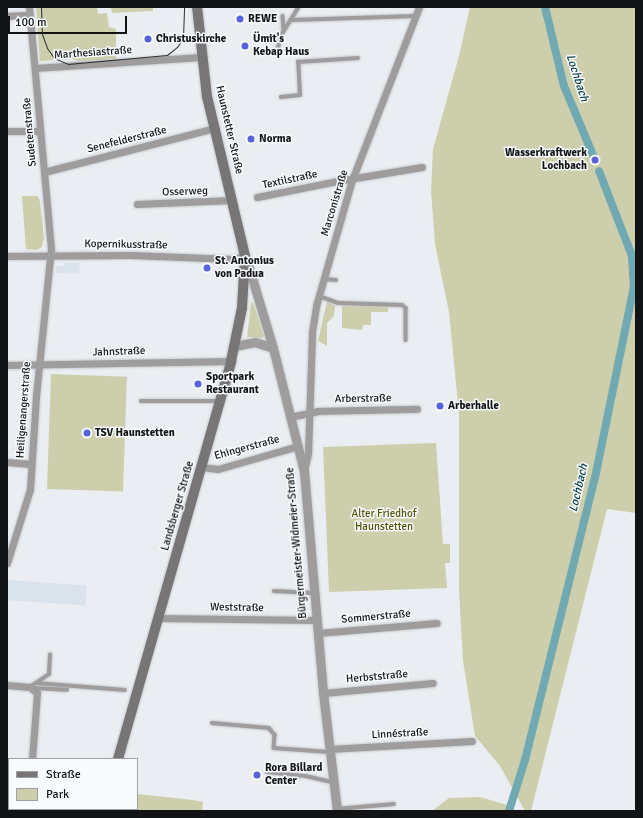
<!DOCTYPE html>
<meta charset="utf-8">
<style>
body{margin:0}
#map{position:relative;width:643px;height:818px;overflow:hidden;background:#eaedf1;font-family:Signika,sans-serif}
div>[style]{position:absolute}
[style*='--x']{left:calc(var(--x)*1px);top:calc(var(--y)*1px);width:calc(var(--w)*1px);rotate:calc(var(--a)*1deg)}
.built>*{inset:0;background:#dae2ec;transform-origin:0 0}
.green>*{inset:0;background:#cdcfac;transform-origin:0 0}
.canal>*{height:8px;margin:-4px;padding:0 4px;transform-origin:4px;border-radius:4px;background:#71a9b3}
.roads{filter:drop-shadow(0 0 1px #c7cace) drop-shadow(0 0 1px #c7cace)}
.service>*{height:3.5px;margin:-1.75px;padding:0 1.75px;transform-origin:1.75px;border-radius:1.75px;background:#9e9c9d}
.minor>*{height:7px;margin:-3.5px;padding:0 3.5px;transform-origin:3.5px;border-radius:3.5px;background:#9e9c9d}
.tertiary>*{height:9px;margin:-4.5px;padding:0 4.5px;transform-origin:4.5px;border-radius:4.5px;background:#9e9c9d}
.secondary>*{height:10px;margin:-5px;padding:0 5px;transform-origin:5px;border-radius:5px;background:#787577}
.tram>*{height:1px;margin:-0.5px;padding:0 0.5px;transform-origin:0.5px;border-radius:0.5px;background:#2d2f30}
.dots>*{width:11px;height:11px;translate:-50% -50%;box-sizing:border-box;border:2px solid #f8fbfe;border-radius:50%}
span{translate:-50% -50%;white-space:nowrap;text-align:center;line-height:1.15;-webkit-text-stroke:3px #f8fbfe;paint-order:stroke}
.poi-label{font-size:11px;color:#121314;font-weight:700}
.left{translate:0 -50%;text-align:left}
.right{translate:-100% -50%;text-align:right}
.street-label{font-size:11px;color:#121314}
.park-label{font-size:11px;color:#545409}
.water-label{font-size:12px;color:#043c43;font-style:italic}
.frame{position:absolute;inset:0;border:8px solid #121314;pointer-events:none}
.legend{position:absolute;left:8px;top:758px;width:130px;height:52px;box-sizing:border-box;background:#f8fbfe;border:1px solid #9c9ea0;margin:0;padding:5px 7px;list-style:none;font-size:12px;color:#121314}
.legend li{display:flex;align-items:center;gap:8px;height:20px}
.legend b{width:20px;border:1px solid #9c9ea0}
.scale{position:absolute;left:8px;top:16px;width:119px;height:18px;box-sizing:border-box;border:2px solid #121314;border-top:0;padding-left:5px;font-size:12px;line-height:14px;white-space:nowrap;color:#121314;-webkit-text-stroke:3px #f8fbfe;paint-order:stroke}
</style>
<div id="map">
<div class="built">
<div style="clip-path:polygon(64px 263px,80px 263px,79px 274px,56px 273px,56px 266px,64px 266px)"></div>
<div style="left:7px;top:580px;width:80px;height:20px;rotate:4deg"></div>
</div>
<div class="green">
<div style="clip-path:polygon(36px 7px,97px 7px,98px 14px,107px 13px,109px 27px,116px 29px,116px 60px,77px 61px,72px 59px,40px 61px)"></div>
<div style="clip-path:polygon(111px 7px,153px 7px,153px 11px,112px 13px)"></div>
<div style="clip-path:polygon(470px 7px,636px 7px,636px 513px,607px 509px,531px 811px,525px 811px,500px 766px,475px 736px,463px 661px,459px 591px,459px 414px,449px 312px,435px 244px,431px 191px,433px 149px,459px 56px)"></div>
<div style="clip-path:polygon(22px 196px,38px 196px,40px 202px,44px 238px,42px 247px,37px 250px,26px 249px)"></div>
<div style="clip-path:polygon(327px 301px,335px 306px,334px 316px,327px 323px,327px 346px,318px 341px)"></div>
<div style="clip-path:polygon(253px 302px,264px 336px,262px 338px,247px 337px,251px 303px)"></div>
<div style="clip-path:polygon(388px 305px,388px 312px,371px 312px,371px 325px,363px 325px,362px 330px,342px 328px,342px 306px)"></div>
<div style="left:51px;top:374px;width:76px;height:115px;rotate:2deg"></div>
<div style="clip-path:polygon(436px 443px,443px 544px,450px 544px,450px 563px,445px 563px,447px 588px,329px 592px,323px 447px)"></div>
<div style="clip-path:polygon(137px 794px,193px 800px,203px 802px,202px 811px,116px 811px,137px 809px)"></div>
<div style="clip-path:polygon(480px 797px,507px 805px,509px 811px,432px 811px,449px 798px)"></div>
</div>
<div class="canal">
<div style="--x:545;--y:7;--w:81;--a:76.5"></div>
<div style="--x:564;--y:86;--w:75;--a:67.2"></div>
<div style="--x:509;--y:811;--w:53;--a:-72.6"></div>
<div style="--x:525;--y:760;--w:296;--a:-76.1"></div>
<div style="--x:596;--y:473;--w:190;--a:-78.5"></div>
<div style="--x:634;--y:287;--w:31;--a:-94"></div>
<div style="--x:632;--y:256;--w:91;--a:-111.2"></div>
</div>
<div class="roads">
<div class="service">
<div style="--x:283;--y:16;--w:14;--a:86"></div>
<div style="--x:293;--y:20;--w:122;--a:-1.9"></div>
<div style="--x:278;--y:49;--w:12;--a:-81"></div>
<div style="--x:280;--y:37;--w:36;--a:-58"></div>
<div style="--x:281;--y:97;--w:19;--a:-6"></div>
<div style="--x:300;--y:95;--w:33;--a:-93"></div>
<div style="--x:298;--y:62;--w:60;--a:-3.8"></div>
<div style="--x:324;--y:279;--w:12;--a:5"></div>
<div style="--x:319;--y:296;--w:20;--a:20"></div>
<div style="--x:338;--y:303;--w:64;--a:1.8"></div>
<div style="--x:402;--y:305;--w:5;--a:37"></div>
<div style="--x:406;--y:308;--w:32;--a:90"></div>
<div style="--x:141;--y:401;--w:78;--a:0"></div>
<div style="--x:274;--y:591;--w:39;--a:3"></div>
<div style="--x:36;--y:683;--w:89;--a:4.5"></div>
<div style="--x:30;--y:687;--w:23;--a:-34"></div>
<div style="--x:49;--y:674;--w:19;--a:-87"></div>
<div style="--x:34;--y:688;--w:33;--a:3"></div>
<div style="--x:212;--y:723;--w:57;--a:5"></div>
<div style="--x:269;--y:728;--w:9;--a:49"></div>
<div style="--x:275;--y:735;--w:13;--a:94"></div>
<div style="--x:274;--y:748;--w:55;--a:4.2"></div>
<div style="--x:267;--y:772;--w:39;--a:6"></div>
<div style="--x:306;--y:776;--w:27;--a:13"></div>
<div style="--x:337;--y:809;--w:57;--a:-5"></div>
</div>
<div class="minor">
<div style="--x:7;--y:16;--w:22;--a:-3"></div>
<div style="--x:35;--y:68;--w:166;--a:-3.8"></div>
<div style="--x:7;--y:131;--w:33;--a:0"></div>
<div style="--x:44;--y:172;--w:177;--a:-14.4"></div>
<div style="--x:257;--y:197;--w:88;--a:-11.2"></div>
<div style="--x:343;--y:180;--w:80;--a:-9.3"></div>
<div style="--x:137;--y:204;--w:96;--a:-2.4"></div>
<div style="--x:7;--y:256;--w:124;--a:-0.5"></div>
<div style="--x:131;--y:255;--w:101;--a:2.3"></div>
<div style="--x:232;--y:259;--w:13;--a:-13"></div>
<div style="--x:7;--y:365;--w:224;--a:-1"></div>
<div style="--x:290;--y:417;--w:29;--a:-12"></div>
<div style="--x:318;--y:411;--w:99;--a:-1.2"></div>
<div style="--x:7;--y:462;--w:24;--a:5"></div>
<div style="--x:201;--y:467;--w:17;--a:7"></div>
<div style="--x:218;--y:469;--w:83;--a:-16"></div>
<div style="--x:304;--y:471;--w:17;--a:-77"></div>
<div style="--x:308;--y:454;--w:122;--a:-88.1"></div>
<div style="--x:312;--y:332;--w:26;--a:-81"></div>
<div style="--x:316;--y:306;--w:131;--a:-74.1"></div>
<div style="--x:352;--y:180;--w:186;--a:-68.8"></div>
<div style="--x:7;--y:563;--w:77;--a:-72.7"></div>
<div style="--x:30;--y:489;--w:93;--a:-86.3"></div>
<div style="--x:36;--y:396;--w:148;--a:-84.2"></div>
<div style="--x:51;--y:249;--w:243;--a:-95.2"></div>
<div style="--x:158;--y:618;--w:159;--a:0.7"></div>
<div style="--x:318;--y:633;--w:119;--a:-4.8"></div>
<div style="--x:7;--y:685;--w:23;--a:5"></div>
<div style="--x:30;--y:687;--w:9;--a:41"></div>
<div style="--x:37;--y:693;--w:66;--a:94.3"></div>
<div style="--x:323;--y:693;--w:110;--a:-5.2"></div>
<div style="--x:329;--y:749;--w:143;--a:-3.2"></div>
<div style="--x:7;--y:768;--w:2;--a:0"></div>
<div style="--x:27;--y:811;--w:2;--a:-90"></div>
</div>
<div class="tertiary">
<div style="--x:246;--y:258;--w:94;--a:73.3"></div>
<div style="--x:273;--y:348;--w:127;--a:75.9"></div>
<div style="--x:304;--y:471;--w:223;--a:85.1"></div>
<div style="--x:323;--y:693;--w:119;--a:83.2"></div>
<div style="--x:235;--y:346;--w:20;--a:-11"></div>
<div style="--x:255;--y:342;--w:19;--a:18"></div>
</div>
<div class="secondary">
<div style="--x:118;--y:759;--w:414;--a:-74.1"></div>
<div style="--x:231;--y:361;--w:54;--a:-78.3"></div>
<div style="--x:242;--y:308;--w:52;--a:-86.7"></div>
<div style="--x:245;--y:256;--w:163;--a:-103.4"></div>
<div style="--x:207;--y:97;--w:91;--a:-96.3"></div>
<div style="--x:103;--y:811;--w:2;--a:-90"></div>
</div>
</div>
<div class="tram">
<div style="--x:41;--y:7;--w:27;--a:88"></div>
<div style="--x:42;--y:34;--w:15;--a:70"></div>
<div style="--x:47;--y:48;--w:12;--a:55"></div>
<div style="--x:54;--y:58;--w:15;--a:23"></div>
<div style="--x:68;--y:64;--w:99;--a:-5.2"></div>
<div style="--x:167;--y:55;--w:13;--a:-39"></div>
<div style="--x:177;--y:47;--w:11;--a:-56"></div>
<div style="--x:183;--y:38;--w:31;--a:-88"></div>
</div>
<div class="dots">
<div style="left:240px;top:19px;background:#5862d9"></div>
<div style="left:148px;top:39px;background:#5862d9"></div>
<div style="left:245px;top:46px;background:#5862d9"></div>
<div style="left:251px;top:139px;background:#5862d9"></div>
<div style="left:595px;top:160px;background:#5862d9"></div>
<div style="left:207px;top:268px;background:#5862d9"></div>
<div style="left:198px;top:384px;background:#5862d9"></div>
<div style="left:440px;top:406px;background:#5862d9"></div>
<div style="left:87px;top:433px;background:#5862d9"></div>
<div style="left:257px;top:775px;background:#5862d9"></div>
</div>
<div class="poi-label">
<span class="left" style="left:248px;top:19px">REWE</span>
<span class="left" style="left:156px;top:39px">Christuskirche</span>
<span class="left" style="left:253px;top:46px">Ümit's<br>Kebap Haus</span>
<span class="left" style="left:259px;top:139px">Norma</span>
<span class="right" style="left:587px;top:160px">Wasserkraftwerk<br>Lochbach</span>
<span class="left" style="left:215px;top:268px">St. Antonius<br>von Padua</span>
<span class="left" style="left:206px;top:384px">Sportpark<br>Restaurant</span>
<span class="left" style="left:448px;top:406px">Arberhalle</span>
<span class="left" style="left:95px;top:433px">TSV Haunstetten</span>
<span class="left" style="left:265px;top:775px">Rora Billard<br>Center</span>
</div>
<div class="street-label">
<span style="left:93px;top:53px;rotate:-4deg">Marthesiastraße</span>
<span style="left:229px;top:130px;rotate:77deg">Haunstetter Straße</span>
<span style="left:30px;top:132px;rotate:-95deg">Sudetenstraße</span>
<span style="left:127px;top:140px;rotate:-14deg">Senefelderstraße</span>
<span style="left:290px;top:180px;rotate:-12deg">Textilstraße</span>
<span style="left:185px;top:192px;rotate:-2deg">Osserweg</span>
<span style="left:335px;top:203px;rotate:-73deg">Marconistraße</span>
<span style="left:126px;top:245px;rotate:1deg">Kopernikusstraße</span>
<span style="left:119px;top:352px;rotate:-2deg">Jahnstraße</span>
<span style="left:363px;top:399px;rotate:-1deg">Arberstraße</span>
<span style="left:24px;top:410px;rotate:-86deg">Heiligenangerstraße</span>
<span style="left:247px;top:448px;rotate:-15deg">Ehingerstraße</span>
<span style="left:178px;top:506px;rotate:-74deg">Landsberger Straße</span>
<span style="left:297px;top:543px;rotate:-95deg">Bürgermeister-Widmeier-Straße</span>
<span style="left:237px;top:608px;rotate:1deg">Weststraße</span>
<span style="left:376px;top:617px;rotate:-5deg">Sommerstraße</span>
<span style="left:377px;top:677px;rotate:-5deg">Herbststraße</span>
<span style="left:400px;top:734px;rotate:-3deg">Linnéstraße</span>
</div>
<div class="park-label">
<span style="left:384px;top:521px">Alter Friedhof<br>Haunstetten</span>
</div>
<div class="water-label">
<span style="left:577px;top:78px;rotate:72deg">Lochbach</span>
<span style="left:579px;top:488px;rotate:-77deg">Lochbach</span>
</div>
<div class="frame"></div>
<ul class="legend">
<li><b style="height:5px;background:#787577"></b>Straße</li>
<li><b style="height:11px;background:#cdcfac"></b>Park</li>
</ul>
<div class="scale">100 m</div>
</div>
